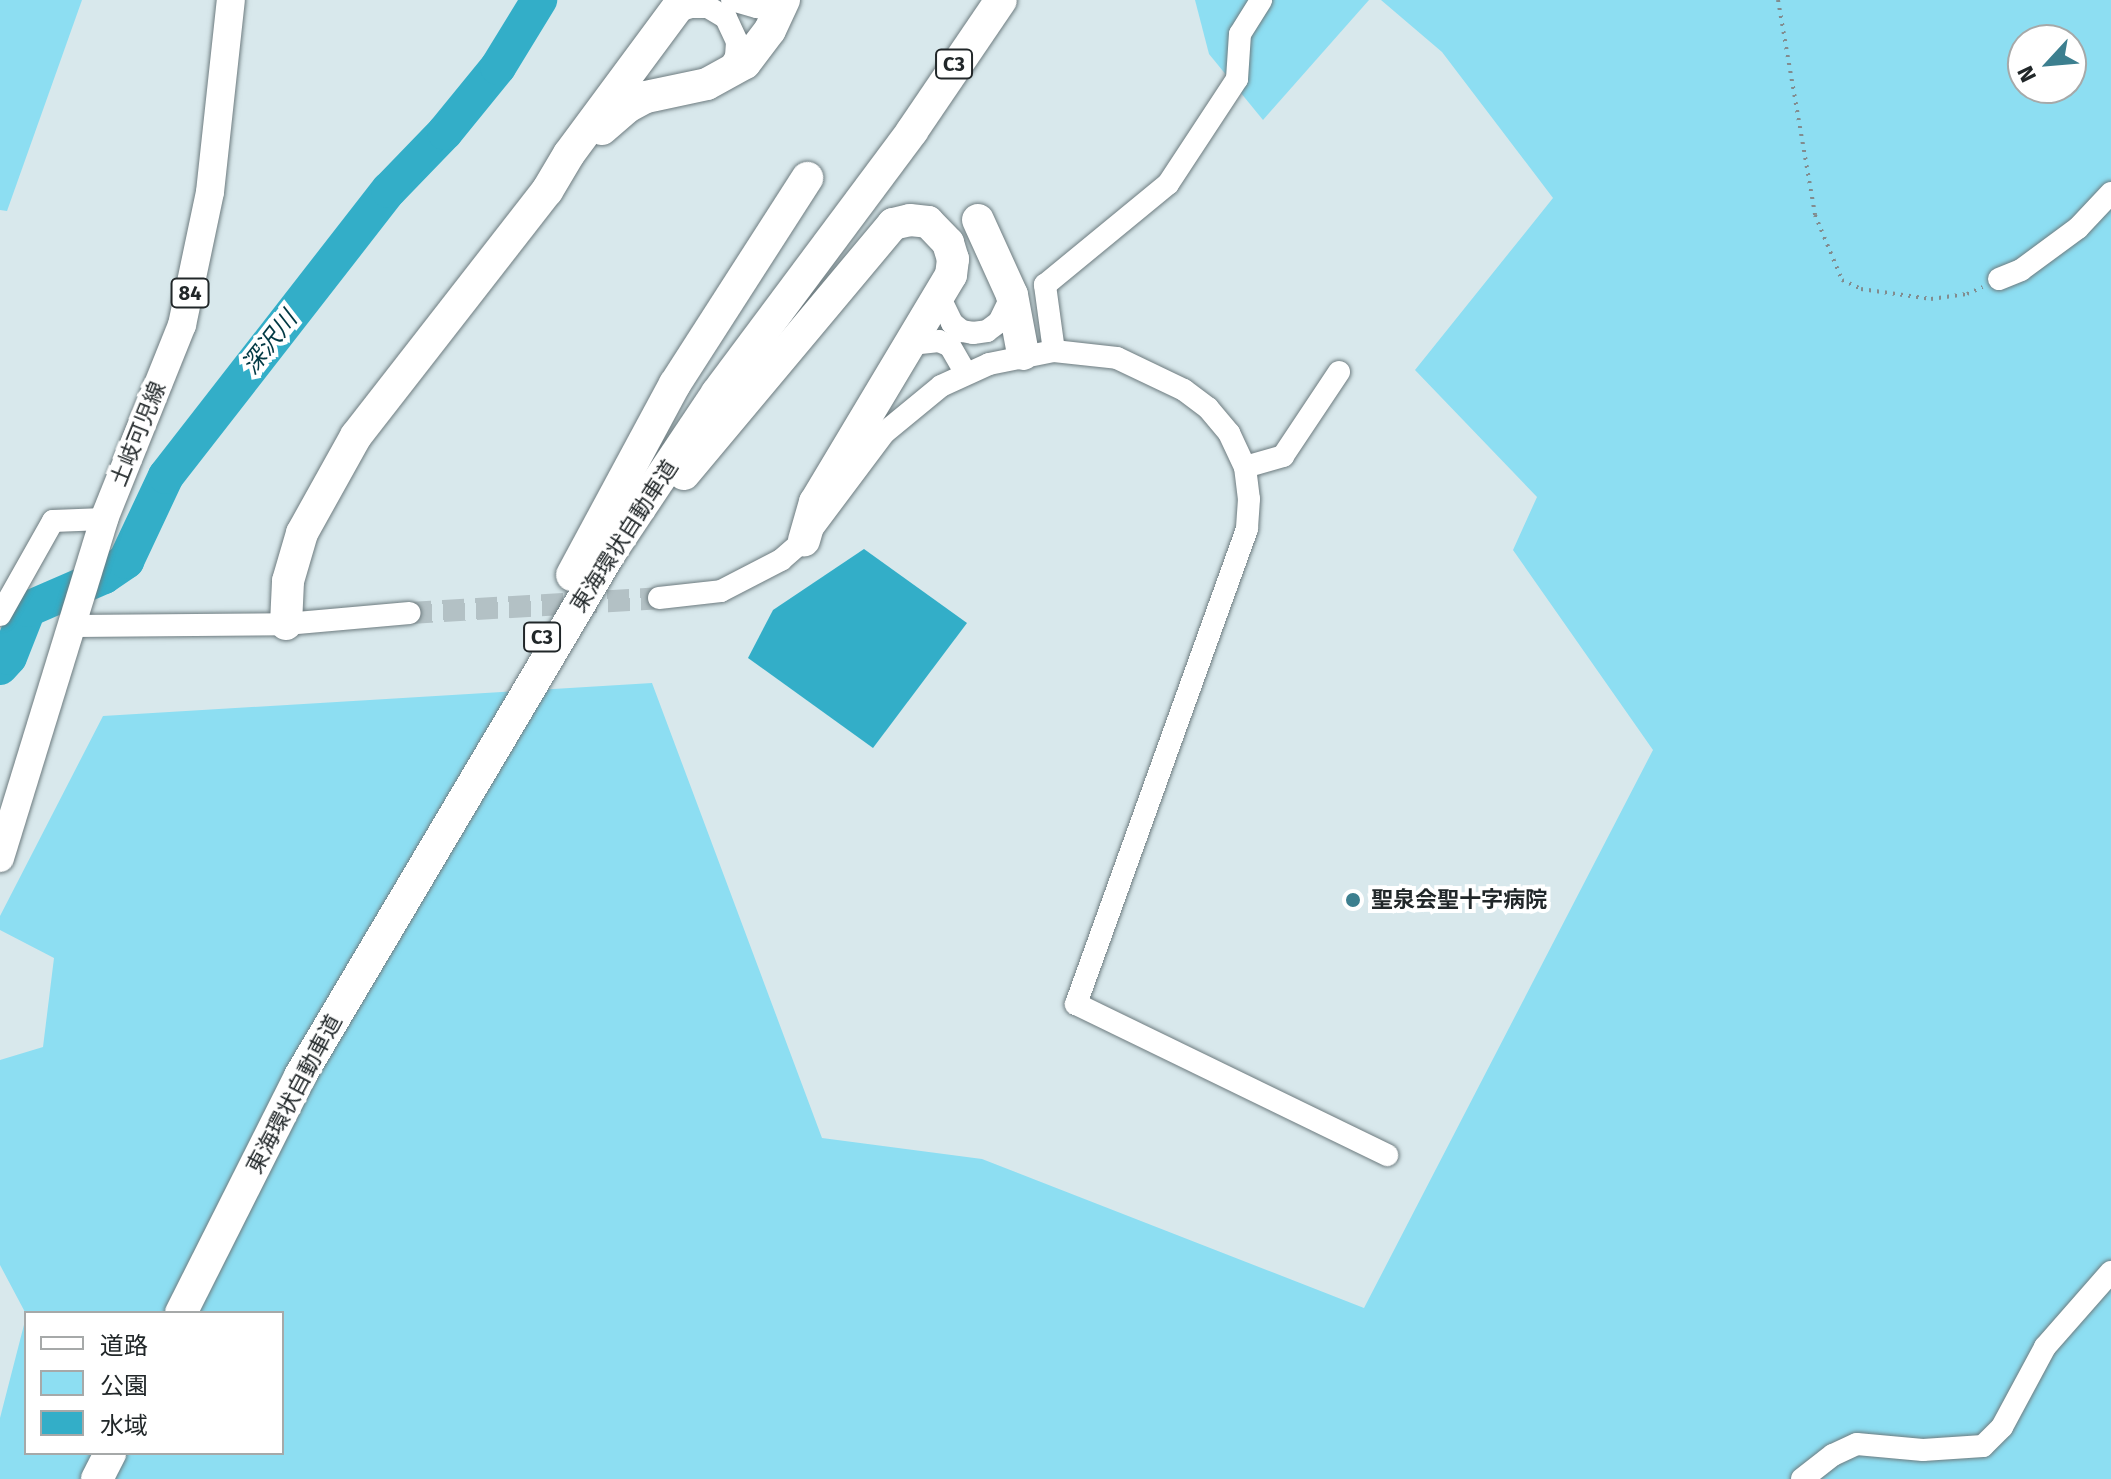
<!DOCTYPE html>
<meta charset="utf-8">
<style>
body{margin:0}
#map{position:relative;width:2111px;height:1479px;overflow:hidden;background:#d8e8ec;font-family:"Fira Sans","Noto Sans JP",sans-serif}
div>[style]{position:absolute}
[style*='--x']{left:calc(var(--x)*1px);top:calc(var(--y)*1px);width:calc(var(--w)*1px);rotate:calc(var(--a)*1deg)}
.green>*{inset:0;background:#8ddef2}
.water>*{inset:0;background:#33aec8}
.river>*{height:36px;margin:-18px;padding:0 18px;transform-origin:18px;border-radius:18px;background:#33aec8}
.minor-tunnel>*{height:22px;margin-top:-11px;transform-origin:0;background:repeating-linear-gradient(90deg,#b3c1c5 0 22px,transparent 0 33px)}
.path>*{height:4px;margin-top:-2px;transform-origin:0;background:repeating-linear-gradient(90deg,#818c8f 0 2px,transparent 0 8px)}
.roads{filter:drop-shadow(0 0 2px #6d7b7f) drop-shadow(0 0 2px #6d7b7f)}
.minor>*{height:22px;margin:-11px;padding:0 11px;transform-origin:11px;border-radius:11px;background:#fff}
.major>*{height:28px;margin:-14px;padding:0 14px;transform-origin:14px;border-radius:14px;background:#fff}
.highway>*{height:32px;margin:-16px;padding:0 16px;transform-origin:16px;border-radius:16px;background:#fff}
.dots>*{width:22px;height:22px;translate:-50% -50%;box-sizing:border-box;border:4px solid #fff;border-radius:50%}
span{translate:-50% -50%;white-space:nowrap;text-align:center;line-height:1.15;-webkit-text-stroke:8px #fff;paint-order:stroke}
.shield-label span{padding:2px 6px;background:#fff;border:2px solid;border-radius:6px;-webkit-text-stroke-width:0}
.shield-label{font-size:20px;color:#212729;font-weight:700}
.street-label{font-size:22px;color:#212729}
.poi-label{font-size:22px;color:#212729;font-weight:700}
.left{translate:0 -50%;text-align:left}
.water-label{font-size:24px;color:#013944;font-style:italic}
.legend{position:absolute;left:24px;top:1311px;width:260px;height:144px;box-sizing:border-box;background:#fff;border:2px solid #a6a9a9;margin:0;padding:10px 14px;list-style:none;font-size:24px;color:#212729}
.legend li{display:flex;align-items:center;gap:16px;height:40px}
.legend b{width:40px;border:2px solid #a6a9a9}
.north{position:absolute;left:2007px;top:24px;width:80px;height:80px;box-sizing:border-box;background:#fff;border:2px solid #a6a9a9;border-radius:50%;rotate:244deg;font-size:22px;font-weight:700;line-height:32px;text-align:center;color:#212729}
.north::after{content:'';display:block;margin:auto;width:28px;height:36px;background:#3c7f8f;clip-path:polygon(50% 0,100% 100%,50% 72%,0 100%)}
</style>
<div id="map">
<div class="green">
<div style="clip-path:polygon(0 0,82px 0,7px 211px,0 210px)"></div>
<div style="clip-path:polygon(1195px 0,1369px 0,1263px 120px,1209px 54px)"></div>
<div style="clip-path:polygon(evenodd,1381px 0,2111px 0,2111px 1479px,0 1479px,0 1418px,26px 1317px,26px 1453px,282px 1453px,282px 1313px,26px 1314px,0 1265px,0 1060px,43px 1047px,54px 958px,0 930px,0 916px,103px 716px,652px 683px,822px 1138px,982px 1159px,1364px 1308px,1653px 750px,1513px 550px,1537px 497px,1415px 370px,1553px 198px,1442px 52px,1381px 0,2023px 40px,2071px 40px,2071px 88px,2023px 88px,2023px 40px)"></div>
</div>
<div class="water">
<div style="clip-path:polygon(864px 549px,967px 623px,873px 748px,748px 658px,773px 610px)"></div>
</div>
<div class="river">
<div style="--x:0;--y:667;--w:13;--a:-48"></div>
<div style="--x:9;--y:657;--w:52;--a:-68.4"></div>
<div style="--x:28;--y:609;--w:83;--a:-23.5"></div>
<div style="--x:104;--y:576;--w:27;--a:-34"></div>
<div style="--x:126;--y:561;--w:94;--a:-64.8"></div>
<div style="--x:166;--y:476;--w:363;--a:-52.1"></div>
<div style="--x:389;--y:190;--w:81;--a:-46"></div>
<div style="--x:445;--y:132;--w:84;--a:-50.8"></div>
<div style="--x:498;--y:67;--w:79;--a:-58.5"></div>
</div>
<div class="minor-tunnel">
<div style="--x:410;--y:613;--w:249;--a:-3.4"></div>
</div>
<div class="path">
<div style="--x:1778;--y:0;--w:218;--a:80.2"></div>
<div style="--x:1815;--y:215;--w:70;--a:67.4"></div>
<div style="--x:1842;--y:280;--w:21;--a:25"></div>
<div style="--x:1861;--y:289;--w:71;--a:8.1"></div>
<div style="--x:1931;--y:299;--w:36;--a:-8"></div>
<div style="--x:1967;--y:294;--w:17;--a:-24"></div>
</div>
<div class="roads">
<div class="minor">
<div style="--x:732;--y:0;--w:26;--a:16"></div>
<div style="--x:757;--y:7;--w:20;--a:-20"></div>
<div style="--x:675;--y:12;--w:17;--a:-17"></div>
<div style="--x:691;--y:7;--w:17;--a:0"></div>
<div style="--x:708;--y:7;--w:21;--a:31"></div>
<div style="--x:726;--y:18;--w:26;--a:65"></div>
<div style="--x:737;--y:42;--w:15;--a:94"></div>
<div style="--x:736;--y:57;--w:17;--a:121"></div>
<div style="--x:1999;--y:279;--w:24;--a:-22"></div>
<div style="--x:2021;--y:270;--w:71;--a:-36.4"></div>
<div style="--x:2078;--y:228;--w:48;--a:-46.7"></div>
<div style="--x:939;--y:296;--w:30;--a:64"></div>
<div style="--x:952;--y:323;--w:13;--a:39"></div>
<div style="--x:962;--y:331;--w:11;--a:10"></div>
<div style="--x:973;--y:333;--w:14;--a:-8"></div>
<div style="--x:987;--y:331;--w:15;--a:-37"></div>
<div style="--x:999;--y:322;--w:30;--a:-64"></div>
<div style="--x:911;--y:344;--w:28;--a:-6"></div>
<div style="--x:939;--y:341;--w:12;--a:24"></div>
<div style="--x:950;--y:346;--w:30;--a:60"></div>
<div style="--x:1054;--y:351;--w:67;--a:-97.8"></div>
<div style="--x:1045;--y:285;--w:159;--a:-39.4"></div>
<div style="--x:1168;--y:184;--w:126;--a:-56.7"></div>
<div style="--x:1237;--y:79;--w:45;--a:-86.2"></div>
<div style="--x:1240;--y:34;--w:40;--a:-58"></div>
<div style="--x:1245;--y:467;--w:40;--a:-16"></div>
<div style="--x:1283;--y:456;--w:101;--a:-56.3"></div>
<div style="--x:659;--y:598;--w:62;--a:-6.4"></div>
<div style="--x:721;--y:591;--w:68;--a:-27.3"></div>
<div style="--x:781;--y:560;--w:30;--a:-41"></div>
<div style="--x:804;--y:540;--w:134;--a:-53.2"></div>
<div style="--x:884;--y:433;--w:74;--a:-39.5"></div>
<div style="--x:941;--y:386;--w:53;--a:-24.6"></div>
<div style="--x:989;--y:364;--w:66;--a:-11.3"></div>
<div style="--x:1054;--y:351;--w:63;--a:6.3"></div>
<div style="--x:1117;--y:358;--w:74;--a:25.5"></div>
<div style="--x:1184;--y:390;--w:30;--a:37"></div>
<div style="--x:1208;--y:408;--w:33;--a:50"></div>
<div style="--x:1229;--y:433;--w:38;--a:65"></div>
<div style="--x:1245;--y:467;--w:32;--a:83"></div>
<div style="--x:1249;--y:499;--w:30;--a:94"></div>
<div style="--x:1247;--y:529;--w:505;--a:109.8"></div>
<div style="--x:1076;--y:1004;--w:346;--a:25.9"></div>
<div style="--x:0;--y:615;--w:108;--a:-60.6"></div>
<div style="--x:53;--y:521;--w:51;--a:-2.2"></div>
<div style="--x:74;--y:626;--w:212;--a:-0.5"></div>
<div style="--x:286;--y:624;--w:124;--a:-5.1"></div>
<div style="--x:1802;--y:1479;--w:39;--a:-38"></div>
<div style="--x:1833;--y:1455;--w:26;--a:-25"></div>
<div style="--x:1857;--y:1444;--w:66;--a:5.2"></div>
<div style="--x:1923;--y:1450;--w:60;--a:-3.8"></div>
<div style="--x:1983;--y:1446;--w:27;--a:-45"></div>
<div style="--x:2002;--y:1427;--w:91;--a:-61.7"></div>
<div style="--x:2045;--y:1347;--w:100;--a:-48.7"></div>
</div>
<div class="major">
<div style="--x:0;--y:858;--w:355;--a:-72.9"></div>
<div style="--x:104;--y:519;--w:209;--a:-68.1"></div>
<div style="--x:182;--y:325;--w:136;--a:-78.1"></div>
<div style="--x:210;--y:192;--w:193;--a:-83.8"></div>
</div>
<div class="highway">
<div style="--x:602;--y:129;--w:33;--a:-41"></div>
<div style="--x:627;--y:107;--w:21;--a:-28"></div>
<div style="--x:646;--y:97;--w:62;--a:-12"></div>
<div style="--x:707;--y:84;--w:43;--a:-28.9"></div>
<div style="--x:745;--y:63;--w:41;--a:-52.9"></div>
<div style="--x:770;--y:30;--w:33;--a:-65"></div>
<div style="--x:978;--y:220;--w:82;--a:65.6"></div>
<div style="--x:1012;--y:295;--w:60;--a:79.4"></div>
<div style="--x:684;--y:474;--w:326;--a:-50.1"></div>
<div style="--x:893;--y:224;--w:17;--a:-13"></div>
<div style="--x:910;--y:220;--w:18;--a:6"></div>
<div style="--x:928;--y:222;--w:29;--a:46"></div>
<div style="--x:948;--y:243;--w:17;--a:73"></div>
<div style="--x:953;--y:259;--w:16;--a:97"></div>
<div style="--x:951;--y:275;--w:265;--a:120.9"></div>
<div style="--x:815;--y:502;--w:40;--a:106"></div>
<div style="--x:572;--y:575;--w:217;--a:-61.7"></div>
<div style="--x:675;--y:384;--w:245;--a:-57.3"></div>
<div style="--x:286;--y:624;--w:43;--a:-87.3"></div>
<div style="--x:288;--y:581;--w:50;--a:-73.7"></div>
<div style="--x:302;--y:533;--w:111;--a:-60.9"></div>
<div style="--x:356;--y:436;--w:311;--a:-52.1"></div>
<div style="--x:547;--y:191;--w:43;--a:-59.3"></div>
<div style="--x:569;--y:154;--w:192;--a:-53.5"></div>
<div style="--x:181;--y:1313;--w:265;--a:-63.3"></div>
<div style="--x:300;--y:1076;--w:608;--a:-59.34"></div>
<div style="--x:610;--y:553;--w:192;--a:-56.2"></div>
<div style="--x:717;--y:393;--w:327;--a:-53.3"></div>
<div style="--x:912;--y:131;--w:158;--a:-55.8"></div>
<div style="--x:97;--y:1479;--w:29;--a:-63"></div>
</div>
</div>
<div class="dots">
<div style="left:1353px;top:900px;background:#3c7f8f"></div>
</div>
<div class="shield-label">
<span style="left:954px;top:64px">C3</span>
<span style="left:190px;top:293px">84</span>
<span style="left:542px;top:637px">C3</span>
</div>
<div class="street-label">
<span style="left:138px;top:434px;rotate:-68deg">土岐可児線</span>
<span style="left:624px;top:536px;rotate:-57deg">東海環状自動車道</span>
<span style="left:294px;top:1094px;rotate:-62deg">東海環状自動車道</span>
</div>
<div class="poi-label">
<span class="left" style="left:1371px;top:900px">聖泉会聖十字病院</span>
</div>
<div class="water-label">
<span style="left:270px;top:343px;rotate:-52deg">深沢川</span>
</div>
<ul class="legend">
<li><b style="height:10px;background:#fff"></b>道路</li>
<li><b style="height:22px;background:#8ddef2"></b>公園</li>
<li><b style="height:22px;background:#33aec8"></b>水域</li>
</ul>
<div class="north">N</div>
</div>
